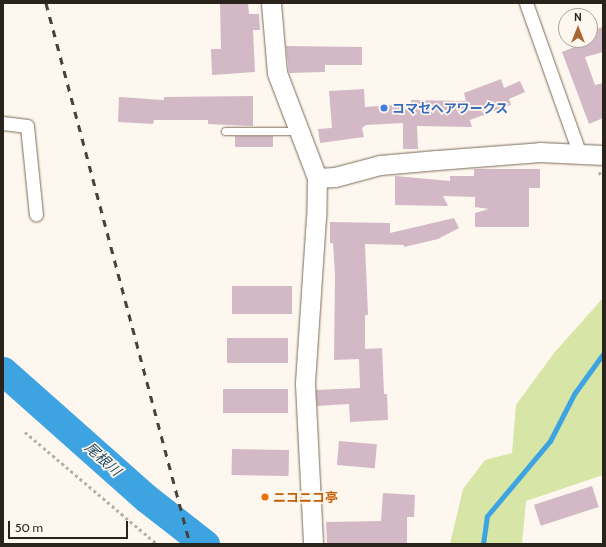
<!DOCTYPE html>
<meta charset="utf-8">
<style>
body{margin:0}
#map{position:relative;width:606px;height:547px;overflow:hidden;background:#fef7ef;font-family:Cabin,"Noto Sans JP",sans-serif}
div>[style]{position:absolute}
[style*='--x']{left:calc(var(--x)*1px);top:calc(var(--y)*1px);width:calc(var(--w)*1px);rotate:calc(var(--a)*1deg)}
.green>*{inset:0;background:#d7e5a6}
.stream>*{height:5px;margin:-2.5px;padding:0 2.5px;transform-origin:2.5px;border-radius:2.5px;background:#3da4e1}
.river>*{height:29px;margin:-14.5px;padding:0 14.5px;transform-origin:14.5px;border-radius:14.5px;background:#3da4e1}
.building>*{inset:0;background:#d3b9c5;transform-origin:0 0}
.path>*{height:2.5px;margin-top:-1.25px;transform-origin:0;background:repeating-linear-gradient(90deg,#b6afa8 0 3px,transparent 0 6px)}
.roads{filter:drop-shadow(0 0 1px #7b6b59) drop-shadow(0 0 1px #7b6b59)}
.lane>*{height:7px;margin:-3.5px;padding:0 3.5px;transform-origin:3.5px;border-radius:3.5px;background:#fff}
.street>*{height:13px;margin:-6.5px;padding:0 6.5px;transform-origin:6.5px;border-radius:6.5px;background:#fff}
.secondary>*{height:19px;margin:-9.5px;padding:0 9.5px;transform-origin:9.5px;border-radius:9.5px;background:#fff}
.rail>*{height:3px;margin-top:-1.5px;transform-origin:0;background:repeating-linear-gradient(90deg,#48413a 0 7px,transparent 0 14px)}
.dots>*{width:11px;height:11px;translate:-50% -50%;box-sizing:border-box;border:2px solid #fef7ef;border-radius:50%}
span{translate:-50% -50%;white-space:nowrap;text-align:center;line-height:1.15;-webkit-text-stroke:3.5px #fef7ef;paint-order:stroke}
.shop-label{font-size:13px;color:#366cbe;font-weight:700}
.left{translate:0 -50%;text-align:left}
.food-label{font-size:13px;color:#c56008;font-weight:700}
.water-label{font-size:14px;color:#204a63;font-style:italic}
.frame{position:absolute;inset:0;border:4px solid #2a231c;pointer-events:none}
.north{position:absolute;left:558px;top:8px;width:40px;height:40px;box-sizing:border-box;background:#fef7ef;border:1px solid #a9a29b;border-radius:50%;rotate:0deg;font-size:11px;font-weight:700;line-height:16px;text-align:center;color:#2a231c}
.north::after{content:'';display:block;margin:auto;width:14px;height:18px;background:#a96633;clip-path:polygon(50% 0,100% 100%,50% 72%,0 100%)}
.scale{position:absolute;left:8px;top:521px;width:120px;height:18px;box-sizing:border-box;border:2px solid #2a231c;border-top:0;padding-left:5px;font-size:12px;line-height:14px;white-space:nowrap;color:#2a231c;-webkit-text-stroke:3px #fef7ef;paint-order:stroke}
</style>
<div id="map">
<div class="green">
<div style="clip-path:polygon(603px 298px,603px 475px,526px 501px,522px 544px,450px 544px,463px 489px,485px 460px,512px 453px,516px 405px,554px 353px)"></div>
</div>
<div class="stream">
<div style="--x:483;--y:544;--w:28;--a:-82"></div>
<div style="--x:487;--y:516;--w:98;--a:-50"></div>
<div style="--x:550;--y:441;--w:53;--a:-62.9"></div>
<div style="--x:574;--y:394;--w:49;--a:-54.1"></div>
</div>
<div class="river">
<div style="--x:3;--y:371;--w:191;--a:41.6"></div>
<div style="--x:146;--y:498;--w:75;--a:37.9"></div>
</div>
<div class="building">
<div style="clip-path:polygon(220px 3px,248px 3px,249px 14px,259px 14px,260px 30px,253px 30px,255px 72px,212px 75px,211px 49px,221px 49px)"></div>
<div style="clip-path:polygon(603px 27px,603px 52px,585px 57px,595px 85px,603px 83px,603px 118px,589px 124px,562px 52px,582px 44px,581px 40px,590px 40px,590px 31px)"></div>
<div style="clip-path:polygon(286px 46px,362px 47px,362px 65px,325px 65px,325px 72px,289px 73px)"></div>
<div style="clip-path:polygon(501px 79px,504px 88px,520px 81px,525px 92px,509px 99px,511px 105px,470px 120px,472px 127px,417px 126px,418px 149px,403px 149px,403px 123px,366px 125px,362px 128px,364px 137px,320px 143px,318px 129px,332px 128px,329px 91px,364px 89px,365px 107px,411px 104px,411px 100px,466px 101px,464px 93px)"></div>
<div style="clip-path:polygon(253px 96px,253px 126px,208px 124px,208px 120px,154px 120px,153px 124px,118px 122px,119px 97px,164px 100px,164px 97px)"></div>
<div style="left:235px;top:136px;width:38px;height:11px"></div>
<div style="clip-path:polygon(474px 169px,540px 169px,540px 188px,529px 188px,529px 227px,475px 227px,475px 213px,489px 209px,475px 207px,475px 197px,443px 196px,448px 206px,395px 205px,395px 176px,450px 181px,450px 176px,474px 176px)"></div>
<div style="clip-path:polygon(454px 218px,459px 228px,438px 239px,404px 247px,404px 245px,365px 244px,368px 315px,365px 315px,365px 349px,382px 348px,384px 394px,387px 394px,388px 420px,350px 422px,349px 404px,317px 406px,316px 390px,360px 388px,359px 359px,334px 360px,335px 275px,333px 243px,330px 243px,330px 222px,390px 223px,390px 233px)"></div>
<div style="left:232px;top:286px;width:60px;height:28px"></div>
<div style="left:227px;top:338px;width:61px;height:25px"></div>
<div style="left:223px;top:389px;width:65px;height:24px"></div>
<div style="left:339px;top:441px;width:38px;height:24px;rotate:5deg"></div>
<div style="left:232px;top:449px;width:57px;height:26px;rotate:1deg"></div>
<div style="left:592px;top:486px;width:22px;height:61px;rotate:72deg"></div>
<div style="clip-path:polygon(383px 493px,415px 495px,414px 517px,407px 517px,407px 544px,327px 544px,326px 522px,381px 521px)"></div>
</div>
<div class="path">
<div style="--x:599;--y:172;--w:6;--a:51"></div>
<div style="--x:25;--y:432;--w:173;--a:40.3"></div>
</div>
<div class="roads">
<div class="lane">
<div style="--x:225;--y:131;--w:73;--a:0"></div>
</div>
<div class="street">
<div style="--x:526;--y:3;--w:158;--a:70.4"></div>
<div style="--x:3;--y:123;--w:24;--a:7"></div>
<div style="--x:27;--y:126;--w:89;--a:84.2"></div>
</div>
<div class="secondary">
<div style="--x:271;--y:3;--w:70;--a:85.1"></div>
<div style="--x:277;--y:73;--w:112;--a:69.1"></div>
<div style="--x:317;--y:178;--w:39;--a:91"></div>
<div style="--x:316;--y:217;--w:167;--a:93.8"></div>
<div style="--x:305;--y:384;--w:160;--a:87.1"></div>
<div style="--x:317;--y:178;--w:18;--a:-3"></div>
<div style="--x:335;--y:177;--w:47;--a:-14.9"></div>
<div style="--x:380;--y:165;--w:57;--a:-5"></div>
<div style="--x:437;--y:160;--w:103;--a:-4.4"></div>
<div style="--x:540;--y:152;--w:63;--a:2.7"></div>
</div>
</div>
<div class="rail">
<div style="--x:46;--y:3;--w:560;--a:75.09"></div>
</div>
<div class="dots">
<div style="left:384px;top:108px;background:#3f7fe0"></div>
<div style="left:265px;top:497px;background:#e8710a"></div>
</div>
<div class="shop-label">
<span class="left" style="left:392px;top:108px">コマセヘアワークス</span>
</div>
<div class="food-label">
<span class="left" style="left:273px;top:497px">ニコニコ亭</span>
</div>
<div class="water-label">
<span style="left:103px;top:459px;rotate:42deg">尾根川</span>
</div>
<div class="frame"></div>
<div class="north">N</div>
<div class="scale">50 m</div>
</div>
